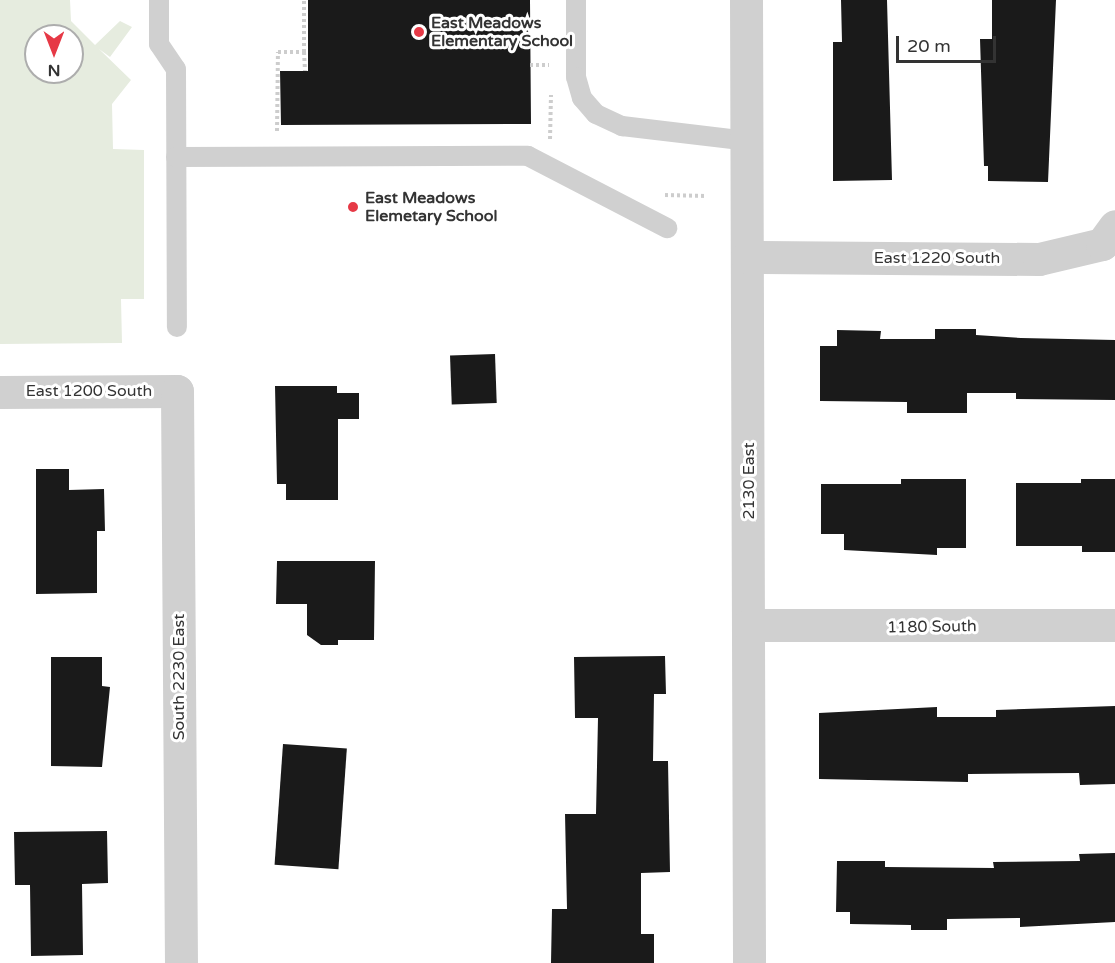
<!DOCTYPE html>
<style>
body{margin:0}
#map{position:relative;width:1115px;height:963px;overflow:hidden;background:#fff;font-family:"Varela Round",sans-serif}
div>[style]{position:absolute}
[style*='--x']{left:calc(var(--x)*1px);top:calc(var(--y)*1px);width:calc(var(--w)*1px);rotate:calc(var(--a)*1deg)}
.green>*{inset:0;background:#e6ecdf}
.building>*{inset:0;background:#1a1a1a;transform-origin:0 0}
.path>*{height:4px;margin-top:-2px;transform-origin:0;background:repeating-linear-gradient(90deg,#cdcdcd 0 3px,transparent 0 6px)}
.lane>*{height:20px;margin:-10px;padding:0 10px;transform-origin:10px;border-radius:10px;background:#d0d0d0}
.street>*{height:33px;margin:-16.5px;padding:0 16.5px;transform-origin:16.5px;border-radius:16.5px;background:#d0d0d0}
.dots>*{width:16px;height:16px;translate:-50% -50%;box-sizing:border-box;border:3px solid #fff;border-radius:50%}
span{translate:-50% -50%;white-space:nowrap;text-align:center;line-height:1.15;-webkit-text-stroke:6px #fff;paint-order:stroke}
.poi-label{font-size:16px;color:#333;font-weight:700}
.left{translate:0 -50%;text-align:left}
.street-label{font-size:16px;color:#333}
.north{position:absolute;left:24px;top:24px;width:60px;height:60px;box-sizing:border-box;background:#fff;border:2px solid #adadad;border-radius:50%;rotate:180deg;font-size:16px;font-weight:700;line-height:24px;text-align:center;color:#333}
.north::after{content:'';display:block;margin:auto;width:21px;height:27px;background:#e63946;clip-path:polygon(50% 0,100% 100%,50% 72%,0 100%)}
.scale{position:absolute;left:896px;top:36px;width:100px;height:27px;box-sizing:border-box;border:3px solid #333;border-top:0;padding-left:8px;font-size:18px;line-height:21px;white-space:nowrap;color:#333;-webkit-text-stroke:4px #fff;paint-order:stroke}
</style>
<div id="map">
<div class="green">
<div style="clip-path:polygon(evenodd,0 0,70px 0,71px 21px,95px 45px,120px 21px,132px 27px,110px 57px,99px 49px,131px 80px,112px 104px,113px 149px,144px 150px,144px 299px,121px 299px,122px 343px,0 344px,0 0,36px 36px,72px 36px,72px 72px,36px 72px,36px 36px)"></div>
</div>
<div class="building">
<div style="clip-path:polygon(308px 0,530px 0,531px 124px,281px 125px,280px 71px,308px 71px)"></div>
<div style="clip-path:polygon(841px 0,887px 0,892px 180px,833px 181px,833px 42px,842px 42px)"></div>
<div style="clip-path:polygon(992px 0,1056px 0,1048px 182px,988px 181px,988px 166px,984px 166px,980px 39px,992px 39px)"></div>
<div style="clip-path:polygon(935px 329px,976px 329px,976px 335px,1021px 338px,1115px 340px,1115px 400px,1016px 399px,1016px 393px,967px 393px,967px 413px,907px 413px,907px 402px,820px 401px,820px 346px,837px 346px,837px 330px,881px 331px,880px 339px,935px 339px)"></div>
<div style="left:495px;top:354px;width:49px;height:45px;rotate:88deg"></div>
<div style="clip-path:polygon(275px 386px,337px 386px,337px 393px,359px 393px,359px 419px,338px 419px,338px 500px,286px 500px,286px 484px,277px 484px)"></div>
<div style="clip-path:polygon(36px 469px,69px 469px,69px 490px,104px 489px,105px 531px,97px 531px,97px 593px,36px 594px)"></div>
<div style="clip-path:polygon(901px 479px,966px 479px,966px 548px,937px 548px,937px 555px,844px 550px,844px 534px,821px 534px,821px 484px,901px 484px)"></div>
<div style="clip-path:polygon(1081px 479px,1115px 479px,1115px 552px,1082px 552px,1082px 546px,1016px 546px,1016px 483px,1081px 483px)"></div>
<div style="clip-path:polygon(277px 561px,375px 561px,374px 640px,338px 640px,338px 645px,321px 645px,307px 635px,307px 604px,276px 604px)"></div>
<div style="clip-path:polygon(665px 656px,666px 694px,654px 694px,653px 761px,668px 761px,670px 872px,641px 873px,641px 934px,654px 934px,654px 963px,551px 963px,552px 909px,567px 909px,565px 814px,596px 814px,598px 718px,575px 718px,574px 657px)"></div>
<div style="clip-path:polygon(51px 657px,102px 657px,102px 686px,110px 687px,102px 767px,51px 766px)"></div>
<div style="clip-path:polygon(1115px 706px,1115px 784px,1080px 785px,1079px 773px,968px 774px,968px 782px,819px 779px,819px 713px,937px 707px,937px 717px,996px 717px,996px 710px)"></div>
<div style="left:283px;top:744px;width:64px;height:121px;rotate:4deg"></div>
<div style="clip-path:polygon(107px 831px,108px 883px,82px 884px,83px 955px,31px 956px,30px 885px,15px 885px,14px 832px)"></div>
<div style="clip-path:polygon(1115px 853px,1115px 922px,1020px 927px,1020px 918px,947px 919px,947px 930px,911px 930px,911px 925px,850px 924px,850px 912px,836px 912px,837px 861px,885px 861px,885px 867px,994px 868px,993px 862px,1080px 861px,1079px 854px)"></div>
</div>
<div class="path">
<div style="--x:304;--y:52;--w:19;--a:87"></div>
<div style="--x:530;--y:65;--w:19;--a:0"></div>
<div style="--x:277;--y:131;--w:79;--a:-89.3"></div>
<div style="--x:278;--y:52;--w:26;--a:0"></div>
<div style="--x:304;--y:52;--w:52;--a:-90"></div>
<div style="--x:550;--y:139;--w:44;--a:-88.7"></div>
<div style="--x:665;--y:195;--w:41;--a:1.4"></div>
</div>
<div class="lane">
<div style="--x:159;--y:0;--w:44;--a:90"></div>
<div style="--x:159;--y:44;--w:30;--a:56"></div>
<div style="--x:176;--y:69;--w:258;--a:89.8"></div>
<div style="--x:576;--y:0;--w:77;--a:90"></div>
<div style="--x:576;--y:77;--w:22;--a:74"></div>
<div style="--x:582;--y:98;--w:21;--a:49"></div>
<div style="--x:596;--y:114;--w:29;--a:25"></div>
<div style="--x:622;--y:126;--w:126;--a:6.8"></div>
<div style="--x:176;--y:157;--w:352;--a:-0.2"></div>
<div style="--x:528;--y:156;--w:157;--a:27.4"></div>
</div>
<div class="street">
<div style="--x:746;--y:0;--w:963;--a:89.82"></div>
<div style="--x:747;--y:257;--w:292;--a:0.4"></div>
<div style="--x:1039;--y:259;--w:65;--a:-13.4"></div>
<div style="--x:1102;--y:244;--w:22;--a:-54"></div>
<div style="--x:0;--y:392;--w:177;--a:-0.3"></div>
<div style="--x:177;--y:391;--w:572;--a:89.6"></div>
<div style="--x:749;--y:625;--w:366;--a:0"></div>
</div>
<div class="dots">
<div style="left:419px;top:32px;background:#e63946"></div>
<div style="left:353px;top:207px;background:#e63946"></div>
</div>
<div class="poi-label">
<span class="left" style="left:431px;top:32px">East Meadows<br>Elementary School</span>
<span class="left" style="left:365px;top:207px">East Meadows<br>Elemetary School</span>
</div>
<div class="street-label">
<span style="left:937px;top:258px">East 1220 South</span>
<span style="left:89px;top:391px">East 1200 South</span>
<span style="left:749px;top:481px;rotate:-90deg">2130 East</span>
<span style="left:932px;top:627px;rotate:-1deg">1180 South</span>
<span style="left:179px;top:677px;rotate:-90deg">South 2230 East</span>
</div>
<div class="north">N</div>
<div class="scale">20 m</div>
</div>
